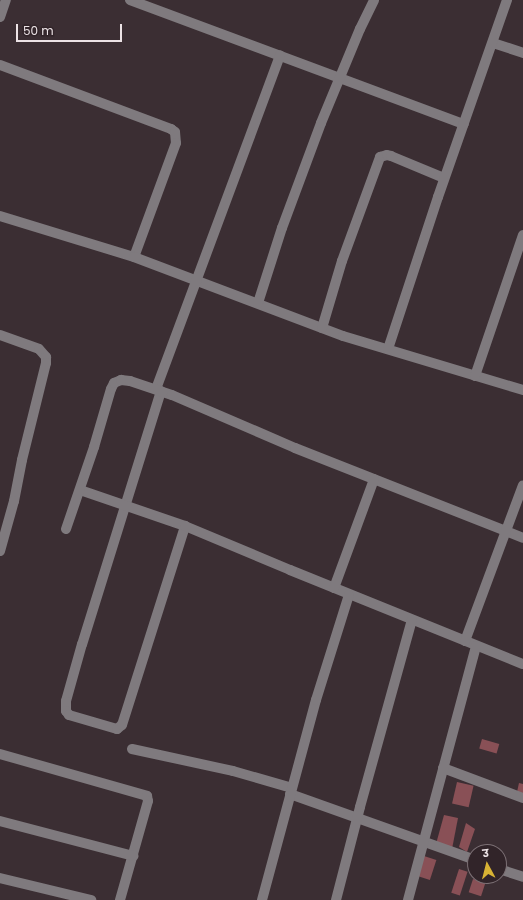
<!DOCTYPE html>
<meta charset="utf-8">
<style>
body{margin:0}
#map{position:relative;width:523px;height:900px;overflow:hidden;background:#3b2e33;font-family:Poppins,"Noto Sans Devanagari",sans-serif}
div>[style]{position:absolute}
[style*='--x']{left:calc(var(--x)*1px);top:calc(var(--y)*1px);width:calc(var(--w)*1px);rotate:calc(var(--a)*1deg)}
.building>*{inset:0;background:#895056;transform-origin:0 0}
.minor>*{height:10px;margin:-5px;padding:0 5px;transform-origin:5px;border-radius:5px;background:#7f7a7e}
span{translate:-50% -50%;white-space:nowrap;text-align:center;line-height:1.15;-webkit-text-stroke:4px #312429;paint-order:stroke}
.north{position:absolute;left:467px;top:844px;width:40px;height:40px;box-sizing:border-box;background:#312429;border:1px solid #7c7075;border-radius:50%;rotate:353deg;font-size:11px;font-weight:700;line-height:16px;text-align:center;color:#ece3e6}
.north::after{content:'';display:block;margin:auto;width:14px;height:18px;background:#d9b334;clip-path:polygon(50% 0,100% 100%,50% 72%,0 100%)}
.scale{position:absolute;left:16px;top:24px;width:106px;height:18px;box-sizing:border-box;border:2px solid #ece3e6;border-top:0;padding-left:5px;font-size:12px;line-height:14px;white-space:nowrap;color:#ece3e6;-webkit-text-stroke:3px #312429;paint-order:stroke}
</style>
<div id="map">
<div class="building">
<div style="left:482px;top:739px;width:18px;height:10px;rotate:16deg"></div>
<div style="left:457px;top:782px;width:17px;height:22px;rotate:13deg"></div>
<div style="clip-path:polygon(519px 783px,523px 784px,523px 794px,517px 792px)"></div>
<div style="clip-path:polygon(444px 815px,458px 818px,452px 849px,436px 844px)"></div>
<div style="clip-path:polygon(466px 823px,475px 829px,467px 852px,459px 847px)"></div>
<div style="left:424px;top:856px;width:13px;height:21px;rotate:18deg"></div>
<div style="left:459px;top:869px;width:9px;height:25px;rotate:18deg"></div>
<div style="left:473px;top:879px;width:13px;height:14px;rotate:18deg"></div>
</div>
<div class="minor">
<div style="--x:130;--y:0;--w:356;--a:20.4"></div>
<div style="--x:0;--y:17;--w:18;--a:-71"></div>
<div style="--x:493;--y:43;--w:32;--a:18"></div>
<div style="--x:0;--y:65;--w:183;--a:20.5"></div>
<div style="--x:171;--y:129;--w:5;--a:37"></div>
<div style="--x:175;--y:132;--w:11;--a:85"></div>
<div style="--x:176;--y:143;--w:121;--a:110.2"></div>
<div style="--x:0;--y:216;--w:140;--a:17"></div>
<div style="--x:134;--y:257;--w:223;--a:20.7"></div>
<div style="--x:343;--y:336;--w:188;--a:16.7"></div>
<div style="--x:258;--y:303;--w:79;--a:-72.3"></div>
<div style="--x:282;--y:228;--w:112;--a:-69.6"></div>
<div style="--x:321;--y:123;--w:102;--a:-67.5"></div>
<div style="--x:360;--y:29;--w:32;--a:-64"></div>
<div style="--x:322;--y:328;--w:70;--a:-73.4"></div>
<div style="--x:342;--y:261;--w:111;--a:-69.9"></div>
<div style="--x:380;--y:157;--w:7;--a:-16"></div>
<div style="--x:387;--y:155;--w:4;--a:14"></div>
<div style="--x:391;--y:156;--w:57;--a:22.5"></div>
<div style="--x:0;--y:335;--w:41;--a:19.7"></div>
<div style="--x:39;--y:349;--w:11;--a:49"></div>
<div style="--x:46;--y:357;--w:6;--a:90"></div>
<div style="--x:46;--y:363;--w:100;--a:103.9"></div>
<div style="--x:22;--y:460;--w:42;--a:101"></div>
<div style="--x:14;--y:501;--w:52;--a:105.6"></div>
<div style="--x:388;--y:349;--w:160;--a:-71.8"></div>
<div style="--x:438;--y:197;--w:209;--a:-70.7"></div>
<div style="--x:475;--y:376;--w:149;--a:-71.2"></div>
<div style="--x:156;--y:389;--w:356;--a:-69.6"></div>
<div style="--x:161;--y:391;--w:265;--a:107.3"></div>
<div style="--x:82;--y:644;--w:59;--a:105.7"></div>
<div style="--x:66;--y:701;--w:10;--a:90"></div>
<div style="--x:66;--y:711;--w:5;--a:53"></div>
<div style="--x:69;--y:715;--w:50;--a:16.3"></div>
<div style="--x:117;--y:729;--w:6;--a:-39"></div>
<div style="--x:122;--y:725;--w:209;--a:-72.4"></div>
<div style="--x:80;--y:490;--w:111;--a:18.9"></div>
<div style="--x:185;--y:526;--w:114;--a:22.7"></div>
<div style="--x:290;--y:570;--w:251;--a:22"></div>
<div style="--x:66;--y:529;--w:87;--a:-71.1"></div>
<div style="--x:94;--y:447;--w:60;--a:-73.7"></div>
<div style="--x:111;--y:389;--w:7;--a:-63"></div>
<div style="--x:114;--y:383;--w:8;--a:-23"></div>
<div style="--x:121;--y:380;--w:9;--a:6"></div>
<div style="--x:130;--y:381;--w:44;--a:18.4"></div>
<div style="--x:172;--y:395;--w:134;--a:23.3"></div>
<div style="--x:295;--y:448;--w:245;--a:21.5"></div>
<div style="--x:334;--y:588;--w:116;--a:-69.8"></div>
<div style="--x:465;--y:641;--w:166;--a:-69.6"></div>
<div style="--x:132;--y:749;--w:103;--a:12.3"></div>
<div style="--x:233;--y:771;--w:61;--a:16.1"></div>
<div style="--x:0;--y:754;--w:153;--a:15.9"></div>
<div style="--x:147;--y:796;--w:5;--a:79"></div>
<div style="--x:148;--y:801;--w:103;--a:105.8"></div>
<div style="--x:443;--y:768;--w:85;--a:20.6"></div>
<div style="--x:290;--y:794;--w:196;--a:19.6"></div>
<div style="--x:0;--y:821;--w:138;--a:14.7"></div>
<div style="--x:499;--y:869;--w:25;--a:18"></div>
<div style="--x:0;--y:878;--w:94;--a:13.6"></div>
<div style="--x:262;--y:900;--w:207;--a:-74.9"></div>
<div style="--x:316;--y:700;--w:110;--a:-72.6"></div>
<div style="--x:336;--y:900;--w:96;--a:-75.5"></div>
<div style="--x:360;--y:807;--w:194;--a:-74.5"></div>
<div style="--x:408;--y:900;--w:263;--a:-75"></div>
</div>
<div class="north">उ</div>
<div class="scale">50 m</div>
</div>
